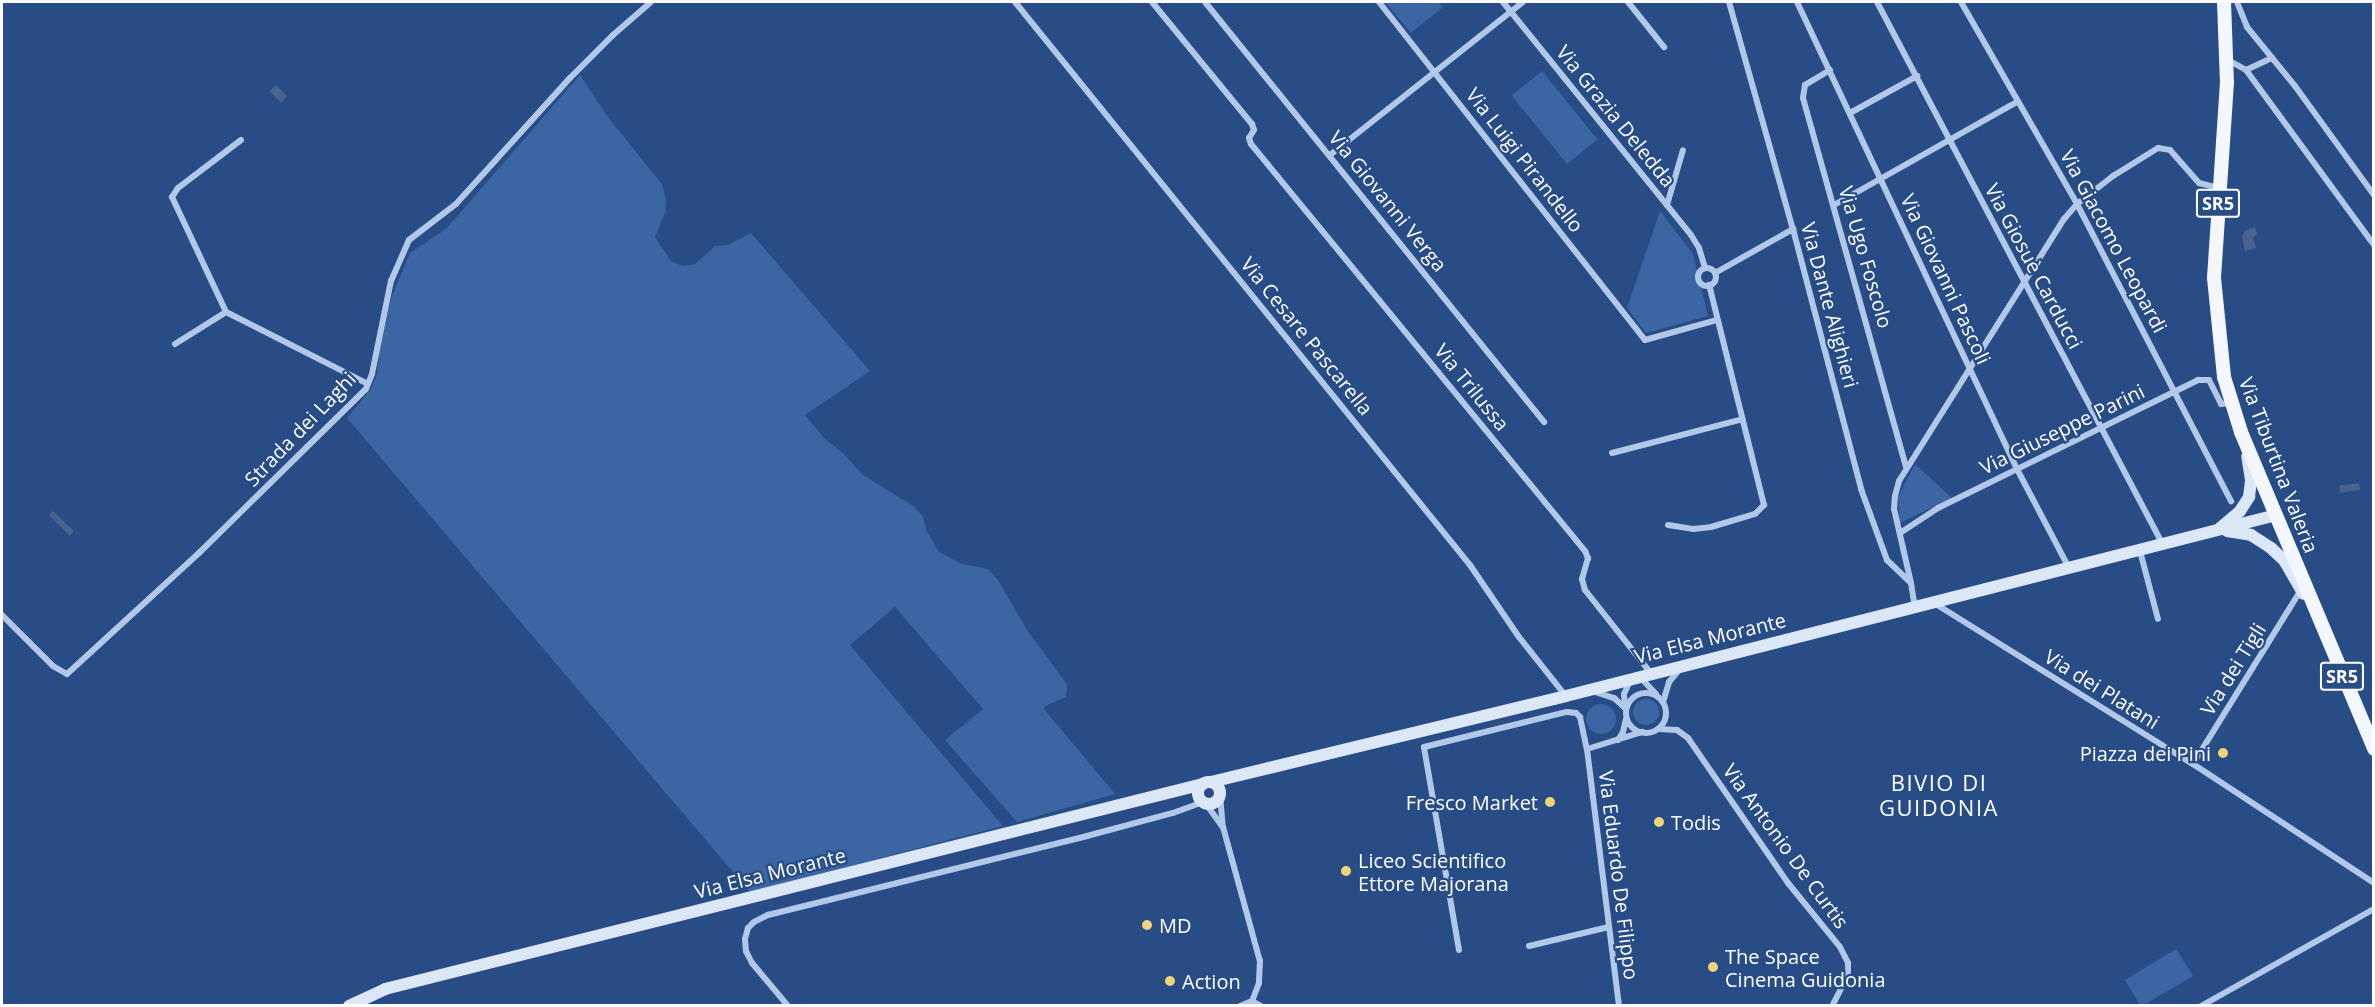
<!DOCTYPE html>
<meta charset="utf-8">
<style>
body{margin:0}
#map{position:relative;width:2375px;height:1007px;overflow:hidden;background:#274c86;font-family:"Open Sans",sans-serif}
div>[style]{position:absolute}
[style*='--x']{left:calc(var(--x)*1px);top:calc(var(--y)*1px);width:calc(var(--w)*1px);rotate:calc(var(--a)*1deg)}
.green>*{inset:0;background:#3c65a3;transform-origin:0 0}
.round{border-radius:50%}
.water>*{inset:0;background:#49638d;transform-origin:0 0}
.street>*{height:6px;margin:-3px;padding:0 3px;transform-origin:3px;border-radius:3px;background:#b2c8e8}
.street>.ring{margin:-3px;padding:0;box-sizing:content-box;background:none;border:6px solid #b2c8e8;border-radius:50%}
.secondary>*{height:12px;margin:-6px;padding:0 6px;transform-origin:6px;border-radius:6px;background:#dce7f7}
.secondary>.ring{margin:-6px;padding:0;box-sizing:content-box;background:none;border:12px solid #dce7f7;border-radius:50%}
.primary>*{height:14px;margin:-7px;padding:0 7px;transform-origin:7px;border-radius:7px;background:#f4f8fe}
.dots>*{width:16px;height:16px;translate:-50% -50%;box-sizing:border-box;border:3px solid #274c86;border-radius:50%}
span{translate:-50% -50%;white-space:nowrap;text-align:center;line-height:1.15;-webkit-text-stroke:4.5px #274c86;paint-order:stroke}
.shield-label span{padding:2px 4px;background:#274c86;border:2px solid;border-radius:4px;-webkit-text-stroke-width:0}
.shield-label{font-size:18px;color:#fff;font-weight:700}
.street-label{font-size:20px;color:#fff}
.poi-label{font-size:20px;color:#fff}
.right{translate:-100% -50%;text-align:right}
.left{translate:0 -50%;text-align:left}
.quarter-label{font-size:22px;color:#fff;letter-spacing:1.5px}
.frame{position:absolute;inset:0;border:3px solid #fff;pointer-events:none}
</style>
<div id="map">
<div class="green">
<div style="clip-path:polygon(1385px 2px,1438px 2px,1443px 7px,1411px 33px)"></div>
<div style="left:1542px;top:71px;width:88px;height:39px;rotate:51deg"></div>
<div style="clip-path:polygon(580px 75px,610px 120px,662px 184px,666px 200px,665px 213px,655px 237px,671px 261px,683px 266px,695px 264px,715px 246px,728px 245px,751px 233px,870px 371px,805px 415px,824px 438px,844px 454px,863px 475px,915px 507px,923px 517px,926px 530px,939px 552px,962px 564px,988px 569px,998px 580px,1027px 630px,1067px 684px,1066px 697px,1045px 706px,1044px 709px,1115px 794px,1017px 822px,945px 740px,983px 709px,895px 607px,850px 645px,1003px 826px,750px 892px,347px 418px,370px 390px,377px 375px,380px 344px,392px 296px,410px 253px,446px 229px)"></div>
<div style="clip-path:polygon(1660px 211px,1693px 254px,1708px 316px,1646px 333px,1627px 308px)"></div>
<div style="clip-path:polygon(1915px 464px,1952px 498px,1900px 523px,1898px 497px)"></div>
<div class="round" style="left:1633px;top:699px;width:26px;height:26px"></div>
<div class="round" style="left:1586px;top:704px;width:30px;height:30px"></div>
<div style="clip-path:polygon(2176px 949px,2193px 976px,2144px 1005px,2140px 1005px,2125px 980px)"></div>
</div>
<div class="water">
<div style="left:276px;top:85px;width:16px;height:9px;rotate:45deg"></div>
<div style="clip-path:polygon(2255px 227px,2257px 234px,2253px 238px,2256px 248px,2245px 251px,2242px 236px,2246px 230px)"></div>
<div style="left:2359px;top:483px;width:7px;height:20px;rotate:82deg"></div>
<div style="left:53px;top:511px;width:29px;height:6px;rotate:44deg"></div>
</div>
<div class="street">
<div style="--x:1015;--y:2;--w:724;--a:51.06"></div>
<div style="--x:1470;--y:565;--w:87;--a:55.8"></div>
<div style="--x:1519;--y:637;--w:74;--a:51.6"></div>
<div style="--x:1152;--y:2;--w:158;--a:50.7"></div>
<div style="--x:1252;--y:124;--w:6;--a:72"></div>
<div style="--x:1254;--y:130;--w:9;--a:122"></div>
<div style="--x:1249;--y:138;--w:6;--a:72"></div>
<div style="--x:1251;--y:144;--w:527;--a:50.63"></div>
<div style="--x:1585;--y:551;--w:8;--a:67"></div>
<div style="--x:1588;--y:558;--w:22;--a:106"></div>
<div style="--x:1582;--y:579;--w:11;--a:75"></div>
<div style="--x:1585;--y:590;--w:105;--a:51.6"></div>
<div style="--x:1205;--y:2;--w:540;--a:51.09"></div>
<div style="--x:1379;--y:2;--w:430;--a:51.8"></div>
<div style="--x:1645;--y:340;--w:75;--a:-15.5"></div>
<div style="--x:1503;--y:2;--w:299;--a:51.1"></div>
<div style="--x:1691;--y:235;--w:15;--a:58"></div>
<div style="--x:1699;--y:248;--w:21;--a:73"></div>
<div style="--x:1628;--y:2;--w:58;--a:51.3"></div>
<div style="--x:1729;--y:2;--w:236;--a:74.3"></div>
<div style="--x:1793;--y:229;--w:269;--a:75.3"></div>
<div style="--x:1861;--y:489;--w:76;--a:69.9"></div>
<div style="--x:1887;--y:560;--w:33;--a:44"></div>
<div style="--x:1911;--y:583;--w:24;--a:81"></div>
<div style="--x:1797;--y:2;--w:516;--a:64.78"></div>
<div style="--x:2017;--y:469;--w:112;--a:62.3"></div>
<div style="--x:1877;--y:2;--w:614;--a:62.22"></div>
<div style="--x:1961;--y:2;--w:233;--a:60.1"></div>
<div style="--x:2077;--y:204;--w:335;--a:62.6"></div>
<div style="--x:2237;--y:2;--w:27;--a:68"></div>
<div style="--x:2247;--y:27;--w:76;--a:50.9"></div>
<div style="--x:2295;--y:86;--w:135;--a:54.1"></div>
<div style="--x:2228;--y:60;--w:21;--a:29"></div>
<div style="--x:2246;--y:70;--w:217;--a:53.8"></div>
<div style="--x:1830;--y:70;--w:29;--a:149"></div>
<div style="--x:1805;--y:85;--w:13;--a:99"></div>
<div style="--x:1803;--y:98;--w:382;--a:74.4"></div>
<div style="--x:2246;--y:70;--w:29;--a:-25"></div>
<div style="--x:1850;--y:113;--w:77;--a:-28.9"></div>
<div style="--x:241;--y:140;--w:79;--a:142.7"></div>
<div style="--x:178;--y:188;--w:11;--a:124"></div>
<div style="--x:172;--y:197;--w:127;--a:64.8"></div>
<div style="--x:226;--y:312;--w:159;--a:26.9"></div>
<div style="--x:1330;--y:155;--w:246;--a:-38.4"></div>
<div style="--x:1667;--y:205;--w:57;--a:-73.8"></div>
<div style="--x:1834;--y:205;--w:210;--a:-29.4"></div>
<div class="ring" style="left:1698px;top:268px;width:12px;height:12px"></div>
<div style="--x:1715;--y:273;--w:90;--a:-29.4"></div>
<div style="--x:175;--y:344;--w:60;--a:-32.1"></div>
<div style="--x:1612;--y:453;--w:135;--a:-14.5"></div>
<div style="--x:1668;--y:525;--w:25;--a:9"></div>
<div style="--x:1693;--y:529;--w:18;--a:-6"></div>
<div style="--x:1711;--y:527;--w:46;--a:-16.5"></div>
<div style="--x:1755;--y:514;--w:13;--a:-45"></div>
<div style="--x:1764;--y:505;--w:227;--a:-104"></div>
<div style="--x:1900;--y:533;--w:45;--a:-33.3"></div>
<div style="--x:1938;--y:508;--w:290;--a:-26.2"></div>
<div style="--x:2198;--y:380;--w:11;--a:0"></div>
<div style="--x:2209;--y:380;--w:27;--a:63"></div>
<div style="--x:2221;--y:404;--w:10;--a:-6"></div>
<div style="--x:2140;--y:551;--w:70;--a:75.2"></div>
<div style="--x:1911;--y:583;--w:76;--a:-102.9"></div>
<div style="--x:1894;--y:509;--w:13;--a:-86"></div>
<div style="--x:1895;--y:496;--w:16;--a:-75"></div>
<div style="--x:1899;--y:481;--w:310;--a:-57.8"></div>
<div style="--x:2064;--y:219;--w:20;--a:-49"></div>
<div style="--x:2077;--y:204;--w:46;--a:-37.9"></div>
<div style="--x:2113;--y:176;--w:53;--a:-31.9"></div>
<div style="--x:2158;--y:148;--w:12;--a:9"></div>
<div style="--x:2170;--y:150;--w:44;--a:48.7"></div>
<div style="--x:2199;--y:183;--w:21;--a:14"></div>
<div style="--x:1934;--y:603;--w:305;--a:31.9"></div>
<div style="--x:2193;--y:764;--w:217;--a:33.3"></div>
<div style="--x:2;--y:615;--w:72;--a:45"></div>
<div style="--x:53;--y:666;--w:16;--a:30"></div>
<div style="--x:67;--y:674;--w:179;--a:-42.5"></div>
<div style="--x:199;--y:553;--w:234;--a:-44.5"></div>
<div style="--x:366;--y:389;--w:16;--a:-68"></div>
<div style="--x:372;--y:374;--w:95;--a:-78.5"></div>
<div style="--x:391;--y:281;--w:45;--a:-66.3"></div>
<div style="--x:409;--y:240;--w:59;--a:-37.5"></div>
<div style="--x:456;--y:204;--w:170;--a:-47.9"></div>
<div style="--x:570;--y:78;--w:61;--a:-45"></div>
<div style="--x:613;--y:35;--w:50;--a:-41"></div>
<div style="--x:1641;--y:678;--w:22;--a:47"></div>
<div style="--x:1595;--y:692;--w:20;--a:18"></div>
<div style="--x:1614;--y:698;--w:15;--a:42"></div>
<div class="ring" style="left:1626px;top:693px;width:34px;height:34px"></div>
<div style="--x:1663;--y:702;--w:21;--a:-73"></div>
<div style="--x:1669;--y:682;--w:17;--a:-50"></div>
<div style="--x:1625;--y:708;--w:14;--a:-94"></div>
<div style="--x:1624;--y:694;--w:14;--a:-65"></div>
<div style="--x:1658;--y:729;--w:19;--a:3"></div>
<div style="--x:1677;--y:730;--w:14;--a:36"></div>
<div style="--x:1688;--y:738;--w:176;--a:55.4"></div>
<div style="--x:1788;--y:883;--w:82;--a:50.9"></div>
<div style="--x:1840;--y:947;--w:18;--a:63"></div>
<div style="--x:1848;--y:963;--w:12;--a:90"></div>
<div style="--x:1848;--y:975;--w:35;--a:117"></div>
<div style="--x:1618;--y:740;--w:9;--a:-58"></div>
<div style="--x:1623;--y:732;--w:13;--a:-77"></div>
<div style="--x:1587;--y:749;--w:259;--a:82.9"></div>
<div style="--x:2193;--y:764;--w:205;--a:-58.2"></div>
<div style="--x:1220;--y:795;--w:32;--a:85"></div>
<div style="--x:1223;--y:827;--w:139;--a:74.6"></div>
<div style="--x:1260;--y:961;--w:22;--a:93"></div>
<div style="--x:1259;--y:983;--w:19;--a:111"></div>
<div style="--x:1206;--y:804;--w:29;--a:54"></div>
<div style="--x:1529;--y:946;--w:82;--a:-13.4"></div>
<div style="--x:1459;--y:950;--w:206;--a:-99.8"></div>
<div style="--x:1424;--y:747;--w:147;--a:-13.8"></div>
<div style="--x:1567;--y:712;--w:9;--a:6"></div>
<div style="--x:1576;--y:713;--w:6;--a:45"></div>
<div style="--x:1580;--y:717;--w:33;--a:78"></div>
<div style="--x:1587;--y:749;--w:58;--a:-17.2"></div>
<div style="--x:788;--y:1006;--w:56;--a:-129.9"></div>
<div style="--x:752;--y:963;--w:13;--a:-117"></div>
<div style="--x:746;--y:951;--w:12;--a:-95"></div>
<div style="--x:745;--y:939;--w:11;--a:-75"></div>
<div style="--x:748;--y:928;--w:8;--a:-45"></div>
<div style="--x:754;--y:922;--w:16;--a:-27"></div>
<div style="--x:768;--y:915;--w:329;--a:-13.9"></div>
<div style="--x:1087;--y:836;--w:89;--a:-15"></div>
<div style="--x:1173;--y:813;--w:32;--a:-20"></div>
<div style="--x:1240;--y:1006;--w:13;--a:-23"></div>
<div style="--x:1252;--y:1001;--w:10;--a:29"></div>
<div style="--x:2201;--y:1006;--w:198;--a:-29.3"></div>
</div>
<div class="secondary">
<div style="--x:2220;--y:528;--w:26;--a:-40"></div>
<div style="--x:2240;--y:511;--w:17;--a:-57"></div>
<div style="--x:2249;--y:497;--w:17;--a:-83"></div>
<div style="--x:2251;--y:480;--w:24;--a:-99"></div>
<div style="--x:2227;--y:531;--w:24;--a:9"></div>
<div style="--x:2251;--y:535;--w:24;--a:33"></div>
<div style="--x:2271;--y:548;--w:18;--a:43"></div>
<div style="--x:2284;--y:560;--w:39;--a:60"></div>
<div class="ring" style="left:1198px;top:782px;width:10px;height:10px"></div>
<div style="--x:1211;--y:782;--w:365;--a:-13.6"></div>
<div style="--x:1566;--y:696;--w:733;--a:-14.3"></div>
<div style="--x:349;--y:1006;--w:40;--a:-25"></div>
<div style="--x:385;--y:989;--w:843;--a:-14.07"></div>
</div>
<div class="primary">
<div style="--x:2224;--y:2;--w:80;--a:87.9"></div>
<div style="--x:2227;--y:82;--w:196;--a:93.8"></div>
<div style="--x:2214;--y:278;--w:100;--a:84.2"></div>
<div style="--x:2224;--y:377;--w:58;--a:72.8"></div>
<div style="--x:2241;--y:432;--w:344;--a:67.2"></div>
</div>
<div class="dots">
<div style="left:2223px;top:753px;background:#f1d378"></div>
<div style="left:1550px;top:802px;background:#f1d378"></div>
<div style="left:1659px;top:822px;background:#f1d378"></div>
<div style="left:1346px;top:871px;background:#f1d378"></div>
<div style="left:1147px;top:925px;background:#f1d378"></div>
<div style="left:1713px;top:967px;background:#f1d378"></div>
<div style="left:1170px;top:981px;background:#f1d378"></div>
</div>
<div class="shield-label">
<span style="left:2218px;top:203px">SR5</span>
<span style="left:2342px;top:676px">SR5</span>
</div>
<div class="street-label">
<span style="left:1616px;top:116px;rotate:51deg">Via Grazia Deledda</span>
<span style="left:1525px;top:160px;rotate:52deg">Via Luigi Pirandello</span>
<span style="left:1388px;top:201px;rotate:51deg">Via Giovanni Verga</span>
<span style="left:2114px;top:241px;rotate:62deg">Via Giacomo Leopardi</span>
<span style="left:1866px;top:257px;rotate:74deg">Via Ugo Foscolo</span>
<span style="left:2034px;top:266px;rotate:62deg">Via Giosuè Carducci</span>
<span style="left:1946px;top:279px;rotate:65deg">Via Giovanni Pascoli</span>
<span style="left:1830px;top:305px;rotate:75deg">Via Dante Alighieri</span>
<span style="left:1307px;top:336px;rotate:51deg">Via Cesare Pascarella</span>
<span style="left:1472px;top:387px;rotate:51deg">Via Trilussa</span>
<span style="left:300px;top:429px;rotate:-46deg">Strada dei Laghi</span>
<span style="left:2062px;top:429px;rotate:-26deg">Via Giuseppe Parini</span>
<span style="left:2279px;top:465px;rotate:69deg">Via Tiburtina Valeria</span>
<span style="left:1710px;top:638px;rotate:-14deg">Via Elsa Morante</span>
<span style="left:2233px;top:669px;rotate:-58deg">Via dei Tigli</span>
<span style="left:2102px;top:689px;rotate:32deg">Via dei Platani</span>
<span style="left:1786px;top:846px;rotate:54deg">Via Antonio De Curtis</span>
<span style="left:770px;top:873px;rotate:-14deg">Via Elsa Morante</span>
<span style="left:1619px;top:875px;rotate:83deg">Via Eduardo De Filippo</span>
</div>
<div class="poi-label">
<span class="right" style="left:2211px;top:753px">Piazza dei Pini</span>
<span class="right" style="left:1538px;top:802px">Fresco Market</span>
<span class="left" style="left:1671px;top:822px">Todis</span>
<span class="left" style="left:1358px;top:872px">Liceo Scientifico<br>Ettore Majorana</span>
<span class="left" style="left:1159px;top:925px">MD</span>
<span class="left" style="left:1725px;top:968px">The Space<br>Cinema Guidonia</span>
<span class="left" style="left:1182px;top:981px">Action</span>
</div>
<div class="quarter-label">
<span style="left:1939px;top:795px">BIVIO DI<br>GUIDONIA</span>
</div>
<div class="frame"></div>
</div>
